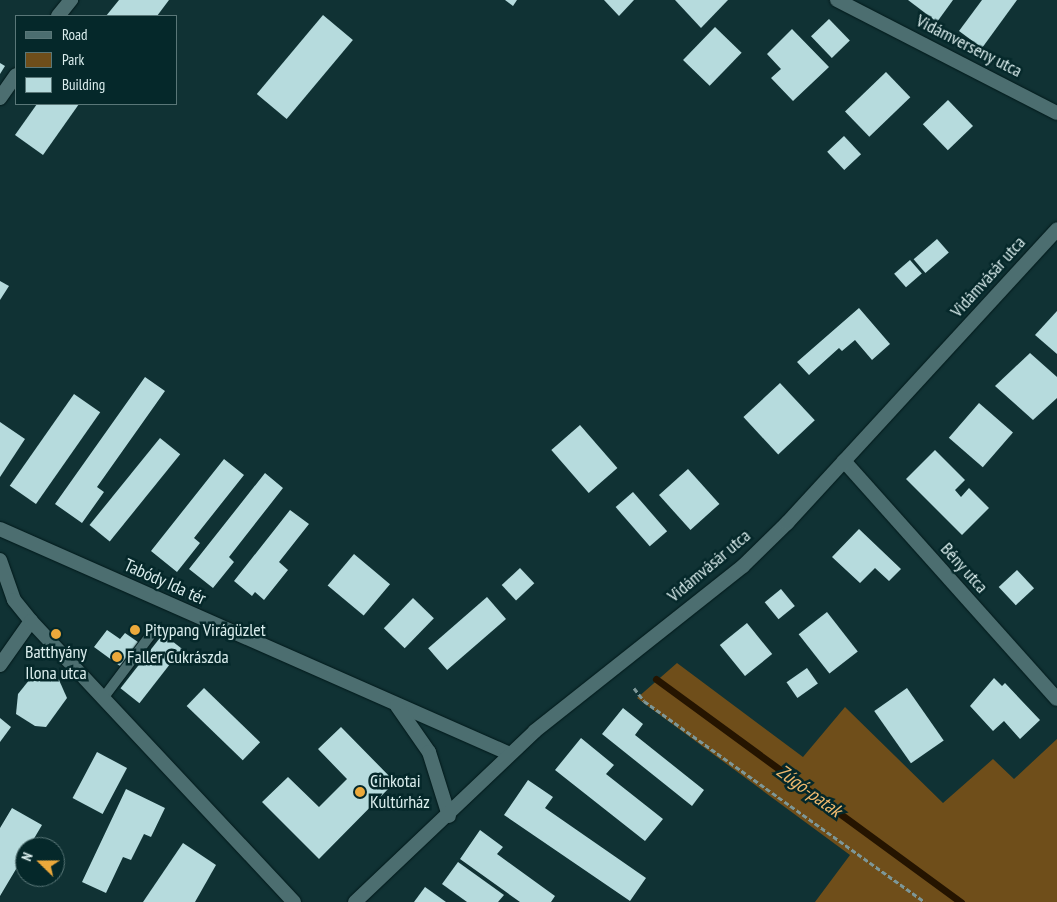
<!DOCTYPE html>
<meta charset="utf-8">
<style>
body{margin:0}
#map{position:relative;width:1057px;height:902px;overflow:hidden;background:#103234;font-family:"PT Sans Narrow",sans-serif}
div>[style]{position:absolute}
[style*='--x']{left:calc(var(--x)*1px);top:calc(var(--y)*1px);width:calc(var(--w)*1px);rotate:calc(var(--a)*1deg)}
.green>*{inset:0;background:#6f4e1a}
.stream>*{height:7px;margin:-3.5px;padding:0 3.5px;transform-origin:3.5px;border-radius:3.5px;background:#251400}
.building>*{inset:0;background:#b6dbdd;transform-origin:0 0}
.path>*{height:3px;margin-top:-1.5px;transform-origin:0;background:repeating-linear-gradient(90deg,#7d9798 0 5px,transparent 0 7.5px)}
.roads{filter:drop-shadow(0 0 1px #01191a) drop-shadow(0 0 1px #01191a)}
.service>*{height:10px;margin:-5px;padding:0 5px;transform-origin:5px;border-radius:5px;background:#4c6e70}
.minor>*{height:14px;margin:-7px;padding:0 7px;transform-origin:7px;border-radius:7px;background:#4c6e70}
.tertiary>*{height:14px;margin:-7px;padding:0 7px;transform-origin:7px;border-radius:7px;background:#4c6e70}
.secondary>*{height:14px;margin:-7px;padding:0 7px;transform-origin:7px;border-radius:7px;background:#4c6e70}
.dots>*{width:14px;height:14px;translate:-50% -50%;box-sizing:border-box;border:2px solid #05282a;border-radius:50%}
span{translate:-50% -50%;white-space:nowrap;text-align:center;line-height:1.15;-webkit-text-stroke:5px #05282a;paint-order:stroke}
.street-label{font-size:18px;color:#daeded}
.poi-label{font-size:18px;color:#daeded}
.left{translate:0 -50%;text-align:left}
.water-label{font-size:19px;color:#f1bb6f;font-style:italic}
.legend{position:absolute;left:15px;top:15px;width:162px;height:90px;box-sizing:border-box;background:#05282a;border:1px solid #5a7778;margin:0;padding:6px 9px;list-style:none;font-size:15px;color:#daeded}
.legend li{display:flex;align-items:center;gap:10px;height:25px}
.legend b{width:25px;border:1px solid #5a7778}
.north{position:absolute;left:15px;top:837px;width:50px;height:50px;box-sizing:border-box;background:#05282a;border:1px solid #5a7778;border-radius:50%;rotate:292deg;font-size:14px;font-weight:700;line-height:20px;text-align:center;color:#daeded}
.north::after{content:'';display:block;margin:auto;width:18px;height:22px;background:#eca93b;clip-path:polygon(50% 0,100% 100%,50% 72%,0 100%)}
</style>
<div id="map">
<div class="green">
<div style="clip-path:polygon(677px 663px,803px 757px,845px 707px,943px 803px,993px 759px,1014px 779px,1057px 739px,1057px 902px,815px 902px,850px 855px,637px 698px)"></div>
</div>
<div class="stream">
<div style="--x:656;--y:679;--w:378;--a:36.2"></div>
</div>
<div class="building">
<div style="clip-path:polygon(119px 0,169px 0,157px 16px,106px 16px)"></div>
<div style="clip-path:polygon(505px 0,517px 0,513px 6px)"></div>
<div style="clip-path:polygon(604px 0,634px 0,619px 16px)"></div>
<div style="clip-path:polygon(675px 0,728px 0,701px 28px)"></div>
<div style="clip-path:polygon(908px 0,953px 0,937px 22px)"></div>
<div style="clip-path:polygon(982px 0,1017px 0,982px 48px,959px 31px)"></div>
<div style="left:323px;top:15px;width:39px;height:103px;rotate:40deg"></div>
<div style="left:829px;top:19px;width:30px;height:25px;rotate:46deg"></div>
<div style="left:715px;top:27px;width:37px;height:46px;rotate:44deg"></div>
<div style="clip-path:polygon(792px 29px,829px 67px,793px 101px,771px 78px,781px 69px,767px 54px)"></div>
<div style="clip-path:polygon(0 63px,5px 66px,0 74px)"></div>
<div style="left:886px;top:72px;width:35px;height:57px;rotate:46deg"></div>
<div style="left:948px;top:100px;width:36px;height:35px;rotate:46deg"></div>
<div style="clip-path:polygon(37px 104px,79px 104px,43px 155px,15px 135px)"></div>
<div style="left:844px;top:136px;width:25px;height:23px;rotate:47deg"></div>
<div style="left:937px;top:239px;width:18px;height:31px;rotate:49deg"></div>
<div style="left:910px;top:260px;width:18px;height:21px;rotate:49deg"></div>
<div style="clip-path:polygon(0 281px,9px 286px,0 300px)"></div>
<div style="clip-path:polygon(859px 308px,890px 344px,872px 360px,855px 340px,842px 351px,839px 348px,809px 375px,797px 362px)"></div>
<div style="clip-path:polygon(1057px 311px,1057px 354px,1035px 335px)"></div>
<div style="clip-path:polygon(1030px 353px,1057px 377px,1057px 398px,1033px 420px,995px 386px)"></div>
<div style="clip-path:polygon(145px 377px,165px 391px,97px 487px,104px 492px,82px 523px,55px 504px)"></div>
<div style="left:780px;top:383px;width:51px;height:50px;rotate:47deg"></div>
<div style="left:74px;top:394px;width:32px;height:112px;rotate:35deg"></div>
<div style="left:979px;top:403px;width:45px;height:46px;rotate:41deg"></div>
<div style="clip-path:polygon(0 422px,25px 439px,0 477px)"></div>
<div style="left:580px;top:425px;width:57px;height:38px;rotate:49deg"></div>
<div style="left:160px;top:438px;width:26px;height:112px;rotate:39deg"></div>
<div style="clip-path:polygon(935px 450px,965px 480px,955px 490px,961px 497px,969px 488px,989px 508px,962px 535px,906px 479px)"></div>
<div style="clip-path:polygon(224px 459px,244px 475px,194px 538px,200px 543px,177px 572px,151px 551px)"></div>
<div style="left:688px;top:469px;width:47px;height:39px;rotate:48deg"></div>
<div style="clip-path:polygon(265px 473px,283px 488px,229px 557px,234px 562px,213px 588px,189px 569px)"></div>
<div style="left:633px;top:492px;width:52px;height:23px;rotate:49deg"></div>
<div style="clip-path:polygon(290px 510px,309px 524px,279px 562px,288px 570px,264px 600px,255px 592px,252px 596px,234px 581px)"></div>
<div style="clip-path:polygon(859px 529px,901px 569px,889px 581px,875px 568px,860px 583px,832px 557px)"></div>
<div style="left:354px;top:554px;width:47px;height:41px;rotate:40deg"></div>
<div style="left:520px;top:568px;width:21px;height:25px;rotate:47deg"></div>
<div style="left:1017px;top:570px;width:25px;height:25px;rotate:47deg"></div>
<div style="left:781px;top:589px;width:22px;height:21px;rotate:51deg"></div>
<div style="left:487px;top:597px;width:29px;height:78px;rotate:49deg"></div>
<div style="left:413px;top:598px;width:29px;height:42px;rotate:44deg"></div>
<div style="left:827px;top:612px;width:50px;height:36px;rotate:52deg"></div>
<div style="left:747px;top:623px;width:40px;height:35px;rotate:51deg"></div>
<div style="clip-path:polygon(107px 630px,120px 639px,125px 633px,138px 642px,120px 666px,94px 647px)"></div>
<div style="left:163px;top:634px;width:24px;height:69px;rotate:38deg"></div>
<div style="left:807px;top:668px;width:19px;height:25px;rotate:55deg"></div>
<div style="clip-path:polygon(44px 672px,59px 680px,67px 698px,46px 727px,35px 726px,16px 714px,18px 694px,34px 674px)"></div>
<div style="clip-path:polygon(994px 678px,1002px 686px,1005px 683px,1040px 720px,1020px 739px,1004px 721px,993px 731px,970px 706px)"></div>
<div style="left:204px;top:688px;width:78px;height:25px;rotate:44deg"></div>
<div style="left:907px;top:688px;width:64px;height:40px;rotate:55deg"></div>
<div style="clip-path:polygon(623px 708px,643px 724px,635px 735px,704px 790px,692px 806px,602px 734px)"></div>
<div style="clip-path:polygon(0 718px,11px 727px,0 742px)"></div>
<div style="clip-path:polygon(341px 727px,395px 782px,319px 859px,262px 802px,288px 777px,319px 807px,347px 779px,318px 749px)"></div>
<div style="clip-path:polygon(581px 738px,614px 765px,606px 774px,663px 819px,645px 841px,555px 770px)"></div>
<div style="left:97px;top:752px;width:34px;height:52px;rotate:28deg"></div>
<div style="clip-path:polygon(528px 780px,553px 797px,545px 808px,646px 878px,630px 901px,504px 815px)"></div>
<div style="clip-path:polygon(126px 789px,165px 808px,151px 837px,144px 834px,131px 860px,123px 857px,106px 893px,82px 882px)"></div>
<div style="clip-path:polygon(12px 808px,42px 825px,29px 847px,25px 847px,25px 854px,0 896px,0 828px)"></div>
<div style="clip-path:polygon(480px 830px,503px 847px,497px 854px,555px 896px,551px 902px,520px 902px,460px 859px)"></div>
<div style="clip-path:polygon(183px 843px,216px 865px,195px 902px,143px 902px)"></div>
<div style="clip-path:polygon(458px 862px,504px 895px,498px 902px,467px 902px,442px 884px)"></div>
<div style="clip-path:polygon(425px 887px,446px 902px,414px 902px)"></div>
</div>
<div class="path">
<div style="--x:634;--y:688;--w:16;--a:52"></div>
<div style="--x:644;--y:701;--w:345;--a:35.6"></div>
</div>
<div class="roads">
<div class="service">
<div style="--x:104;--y:697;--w:80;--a:-53.1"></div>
</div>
<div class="minor">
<div style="--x:837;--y:0;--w:247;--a:27.2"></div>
<div style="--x:58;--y:16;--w:21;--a:-51"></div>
<div style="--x:0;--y:98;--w:28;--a:-55"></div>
<div style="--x:844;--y:461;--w:319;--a:48.2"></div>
<div style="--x:0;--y:529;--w:557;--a:23.81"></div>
<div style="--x:0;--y:665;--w:54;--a:-54.8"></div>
<div style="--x:397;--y:706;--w:56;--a:55.2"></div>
<div style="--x:429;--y:752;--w:67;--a:72.6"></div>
</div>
<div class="tertiary">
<div style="--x:0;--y:560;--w:42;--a:70.7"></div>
<div style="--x:14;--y:600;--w:27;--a:51"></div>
<div style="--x:31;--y:621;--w:385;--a:46.9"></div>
</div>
<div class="secondary">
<div style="--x:355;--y:902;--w:248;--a:-43.5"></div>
<div style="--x:535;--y:731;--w:265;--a:-38.4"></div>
<div style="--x:743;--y:566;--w:62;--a:-44.3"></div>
<div style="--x:787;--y:523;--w:399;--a:-47.4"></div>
</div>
</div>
<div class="dots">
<div style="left:135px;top:630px;background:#eca93b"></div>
<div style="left:56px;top:634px;background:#eca93b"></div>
<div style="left:117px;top:657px;background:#eca93b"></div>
<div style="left:360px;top:792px;background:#eca93b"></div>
</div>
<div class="street-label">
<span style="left:969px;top:46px;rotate:27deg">Vidámverseny utca</span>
<span style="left:988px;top:277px;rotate:-48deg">Vidámvásár utca</span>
<span style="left:709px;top:566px;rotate:-40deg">Vidámvásár utca</span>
<span style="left:964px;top:568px;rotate:48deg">Bény utca</span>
<span style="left:165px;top:582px;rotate:24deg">Tabódy Ida tér</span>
</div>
<div class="poi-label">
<span class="left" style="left:145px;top:630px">Pitypang Virágüzlet</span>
<span style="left:56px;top:663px">Batthyány<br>Ilona utca</span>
<span class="left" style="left:127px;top:657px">Faller Cukrászda</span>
<span class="left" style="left:370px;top:792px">Cinkotai<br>Kultúrház</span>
</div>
<div class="water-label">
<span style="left:809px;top:791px;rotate:36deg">Zúgó-patak</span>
</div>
<ul class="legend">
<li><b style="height:6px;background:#4c6e70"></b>Road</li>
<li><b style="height:14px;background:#6f4e1a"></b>Park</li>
<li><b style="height:14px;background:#b6dbdd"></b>Building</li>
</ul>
<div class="north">N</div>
</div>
